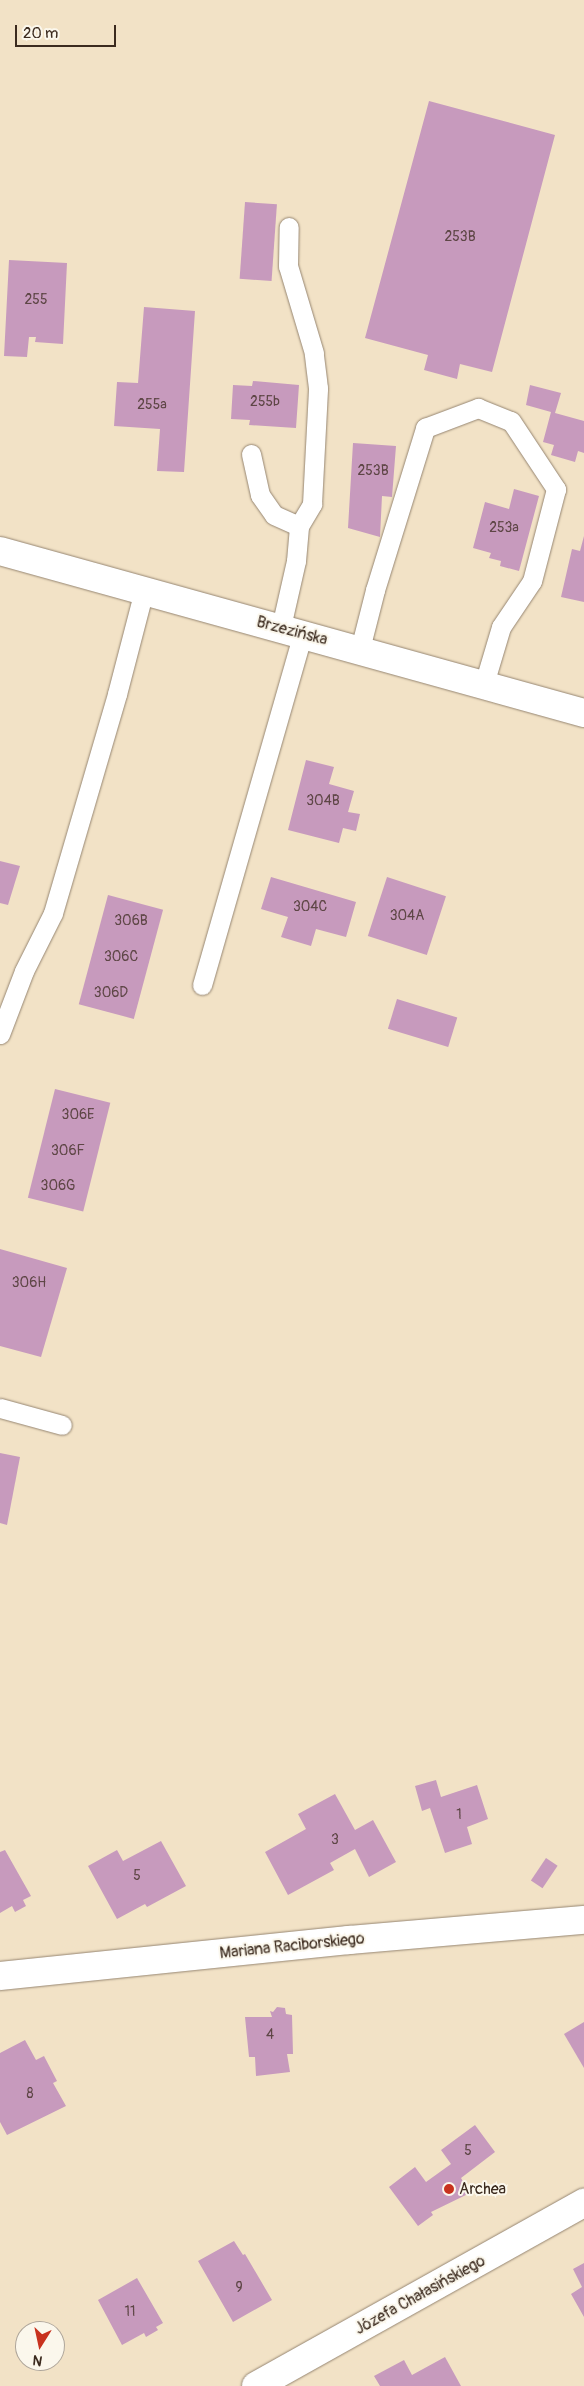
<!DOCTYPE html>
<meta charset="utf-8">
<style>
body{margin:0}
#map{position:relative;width:584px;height:2386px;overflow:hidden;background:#f2e2c6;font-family:Pangolin,sans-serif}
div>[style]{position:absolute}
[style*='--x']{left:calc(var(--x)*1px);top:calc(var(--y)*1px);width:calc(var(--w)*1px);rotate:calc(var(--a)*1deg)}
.building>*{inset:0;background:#c79abd;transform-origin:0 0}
.roads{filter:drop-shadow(0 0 1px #968672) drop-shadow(0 0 1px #968672)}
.lane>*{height:19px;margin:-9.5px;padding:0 9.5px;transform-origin:9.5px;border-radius:9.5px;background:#fff}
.street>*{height:28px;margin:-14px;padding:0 14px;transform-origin:14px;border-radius:14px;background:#fff}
.primary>*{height:28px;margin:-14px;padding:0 14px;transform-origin:14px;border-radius:14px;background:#fff}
.dots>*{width:14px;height:14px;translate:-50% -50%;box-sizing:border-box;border:2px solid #fbf7ec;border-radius:50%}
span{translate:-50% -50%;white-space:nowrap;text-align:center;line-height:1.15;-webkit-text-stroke:4px #fbf7ec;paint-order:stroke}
.number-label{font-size:14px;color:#5e4646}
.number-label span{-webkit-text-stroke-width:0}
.street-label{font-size:16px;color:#3b2a1e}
.poi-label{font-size:16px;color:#3b2a1e}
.left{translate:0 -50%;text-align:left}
.north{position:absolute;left:15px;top:2321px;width:50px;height:50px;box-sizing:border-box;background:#fbf7ec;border:1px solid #aea59a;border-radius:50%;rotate:190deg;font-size:14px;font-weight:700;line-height:20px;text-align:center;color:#3b2a1e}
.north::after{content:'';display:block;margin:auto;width:18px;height:22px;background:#c8321e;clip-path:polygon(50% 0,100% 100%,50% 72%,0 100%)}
.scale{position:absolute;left:15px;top:25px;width:101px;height:22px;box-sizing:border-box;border:2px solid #3b2a1e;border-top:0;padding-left:6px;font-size:15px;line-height:18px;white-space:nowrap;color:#3b2a1e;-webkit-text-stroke:4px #fbf7ec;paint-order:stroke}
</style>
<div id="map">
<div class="building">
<div style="clip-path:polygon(429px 101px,555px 135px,492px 372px,460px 364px,457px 379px,424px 370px,428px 355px,365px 338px)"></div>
<div style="left:245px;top:202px;width:32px;height:77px;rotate:4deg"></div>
<div style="clip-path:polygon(9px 260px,67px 263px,63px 344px,35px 342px,36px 337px,29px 337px,27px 357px,4px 356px)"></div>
<div style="clip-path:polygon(144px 307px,195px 311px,184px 472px,157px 471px,160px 429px,114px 426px,117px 382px,138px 383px)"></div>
<div style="clip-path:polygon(253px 381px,299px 385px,296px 428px,249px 425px,250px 420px,231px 419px,233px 385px,252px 386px)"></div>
<div style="clip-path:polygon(530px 385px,561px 393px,555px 413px,584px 421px,584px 453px,578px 451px,575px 462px,551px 455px,554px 445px,543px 442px,551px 412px,526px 405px)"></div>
<div style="clip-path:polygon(353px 443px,396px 446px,392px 497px,382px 496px,380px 537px,348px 528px)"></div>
<div style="clip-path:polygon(514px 489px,539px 496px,519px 571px,500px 566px,501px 561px,489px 558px,491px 553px,473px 548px,485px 502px,509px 509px)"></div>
<div style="clip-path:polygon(584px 536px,584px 602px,561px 597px,572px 549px,580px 551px)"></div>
<div style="clip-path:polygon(306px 760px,334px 767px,329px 784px,354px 791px,348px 812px,360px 814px,356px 831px,343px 828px,339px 843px,288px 830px)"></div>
<div style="clip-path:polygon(0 861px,20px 866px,8px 905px,0 903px)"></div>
<div style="clip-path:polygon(271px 877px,356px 902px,346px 937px,316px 929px,311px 946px,281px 937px,288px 917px,261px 909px)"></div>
<div style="left:387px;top:877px;width:62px;height:62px;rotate:18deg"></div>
<div style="left:108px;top:895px;width:57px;height:113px;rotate:15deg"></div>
<div style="left:397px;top:999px;width:63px;height:31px;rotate:17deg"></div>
<div style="left:55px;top:1089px;width:57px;height:112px;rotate:14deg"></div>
<div style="clip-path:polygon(0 1249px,67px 1268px,41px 1357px,0 1346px)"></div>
<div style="clip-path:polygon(0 1453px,20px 1457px,7px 1525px,0 1523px)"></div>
<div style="clip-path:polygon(436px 1780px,441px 1797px,477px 1785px,488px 1819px,467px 1827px,472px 1844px,445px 1853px,430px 1808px,422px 1811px,415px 1786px)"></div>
<div style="clip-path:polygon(335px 1794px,355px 1830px,373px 1820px,396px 1862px,369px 1877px,355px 1849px,330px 1863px,334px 1870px,288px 1895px,265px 1852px,306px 1829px,298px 1814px)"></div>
<div style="clip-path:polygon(161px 1841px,186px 1886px,147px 1907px,145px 1904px,117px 1919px,88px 1866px,117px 1850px,123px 1861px)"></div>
<div style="clip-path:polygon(5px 1850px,31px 1896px,23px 1900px,26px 1906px,15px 1912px,12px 1906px,0 1913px,0 1852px)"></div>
<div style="left:546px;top:1858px;width:14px;height:27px;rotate:34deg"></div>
<div style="clip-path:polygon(277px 2007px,285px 2008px,286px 2014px,292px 2015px,293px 2054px,287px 2054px,290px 2072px,256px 2076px,255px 2057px,249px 2057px,245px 2017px,272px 2017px,270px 2011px,273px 2012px)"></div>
<div style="clip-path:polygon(584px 2022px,584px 2068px,564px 2034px)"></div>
<div style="clip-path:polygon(25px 2040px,36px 2060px,44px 2056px,57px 2081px,53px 2083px,66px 2106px,7px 2135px,0 2122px,0 2053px)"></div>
<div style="clip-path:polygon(475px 2125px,495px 2152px,461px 2178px,470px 2193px,431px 2212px,433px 2215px,418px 2226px,389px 2187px,415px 2167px,426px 2182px,451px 2164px,441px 2150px)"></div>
<div style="clip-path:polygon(234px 2241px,243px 2255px,245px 2254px,272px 2300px,233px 2322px,198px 2261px)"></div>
<div style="clip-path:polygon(584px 2263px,584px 2317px,571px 2294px,582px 2287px,573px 2269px)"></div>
<div style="clip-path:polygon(137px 2278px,163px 2323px,156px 2327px,158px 2330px,146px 2337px,144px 2333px,122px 2345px,98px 2300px)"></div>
<div style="clip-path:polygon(445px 2357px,461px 2386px,380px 2386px,374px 2376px,404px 2360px,412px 2375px)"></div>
</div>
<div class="roads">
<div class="lane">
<div style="--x:251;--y:454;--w:42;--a:77.6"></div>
<div style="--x:260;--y:495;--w:24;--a:55"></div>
<div style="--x:274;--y:515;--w:27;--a:24"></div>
<div style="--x:281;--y:627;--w:68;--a:-77.2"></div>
<div style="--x:296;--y:561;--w:35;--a:-85"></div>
<div style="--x:299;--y:526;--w:26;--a:-59"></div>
<div style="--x:312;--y:504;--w:116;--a:-87"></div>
<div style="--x:318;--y:388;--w:35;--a:-97"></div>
<div style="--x:314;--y:353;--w:91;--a:-106.6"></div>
<div style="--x:288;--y:266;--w:39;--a:-89"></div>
<div style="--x:360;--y:649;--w:61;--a:-75.7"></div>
<div style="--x:375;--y:590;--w:170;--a:-72.8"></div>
<div style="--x:425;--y:428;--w:57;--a:-20.7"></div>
<div style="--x:478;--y:408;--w:35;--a:22"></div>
<div style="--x:511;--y:421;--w:82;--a:56.5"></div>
<div style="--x:556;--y:489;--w:95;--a:104.6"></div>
<div style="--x:532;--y:581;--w:55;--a:124"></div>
<div style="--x:501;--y:627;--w:59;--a:106.6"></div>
<div style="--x:202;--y:985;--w:366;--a:-74"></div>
<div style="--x:0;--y:1034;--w:67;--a:-69.1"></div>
<div style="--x:24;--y:971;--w:65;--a:-63.4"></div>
<div style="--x:53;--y:913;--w:228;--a:-73.7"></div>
<div style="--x:117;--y:694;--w:107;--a:-75.4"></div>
<div style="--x:0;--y:1408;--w:64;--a:15.3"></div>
</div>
<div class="street">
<div style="--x:0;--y:1976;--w:351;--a:-5.9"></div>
<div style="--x:349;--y:1940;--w:236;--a:-4.9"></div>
<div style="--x:256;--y:2386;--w:376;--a:-29.2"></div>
</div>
<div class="primary">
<div style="--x:0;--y:551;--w:606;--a:15.5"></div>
</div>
</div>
<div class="dots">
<div style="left:449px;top:2189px;background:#c8321e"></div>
</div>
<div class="number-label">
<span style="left:460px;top:237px">253B</span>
<span style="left:36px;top:300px">255</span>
<span style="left:265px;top:402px">255b</span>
<span style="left:152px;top:405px">255a</span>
<span style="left:373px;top:471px">253B</span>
<span style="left:504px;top:528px">253a</span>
<span style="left:323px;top:801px">304B</span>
<span style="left:310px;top:907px">304C</span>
<span style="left:407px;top:916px">304A</span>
<span style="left:131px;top:921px">306B</span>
<span style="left:121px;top:957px">306C</span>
<span style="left:111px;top:993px">306D</span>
<span style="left:78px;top:1115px">306E</span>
<span style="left:68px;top:1151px">306F</span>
<span style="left:58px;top:1186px">306G</span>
<span style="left:29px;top:1283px">306H</span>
<span style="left:459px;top:1815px">1</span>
<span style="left:335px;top:1840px">3</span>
<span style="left:137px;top:1876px">5</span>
<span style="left:270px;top:2035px">4</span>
<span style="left:30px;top:2094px">8</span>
<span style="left:468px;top:2151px">5</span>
<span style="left:239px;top:2288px">9</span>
<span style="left:130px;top:2312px">11</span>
</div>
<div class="street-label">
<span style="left:292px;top:631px;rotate:15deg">Brzezińska</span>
<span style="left:292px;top:1946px;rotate:-6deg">Mariana Raciborskiego</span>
<span style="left:420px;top:2295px;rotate:-29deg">Józefa Chałasińskiego</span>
</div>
<div class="poi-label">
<span class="left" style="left:459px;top:2189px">Archea</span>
</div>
<div class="north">N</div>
<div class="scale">20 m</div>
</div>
